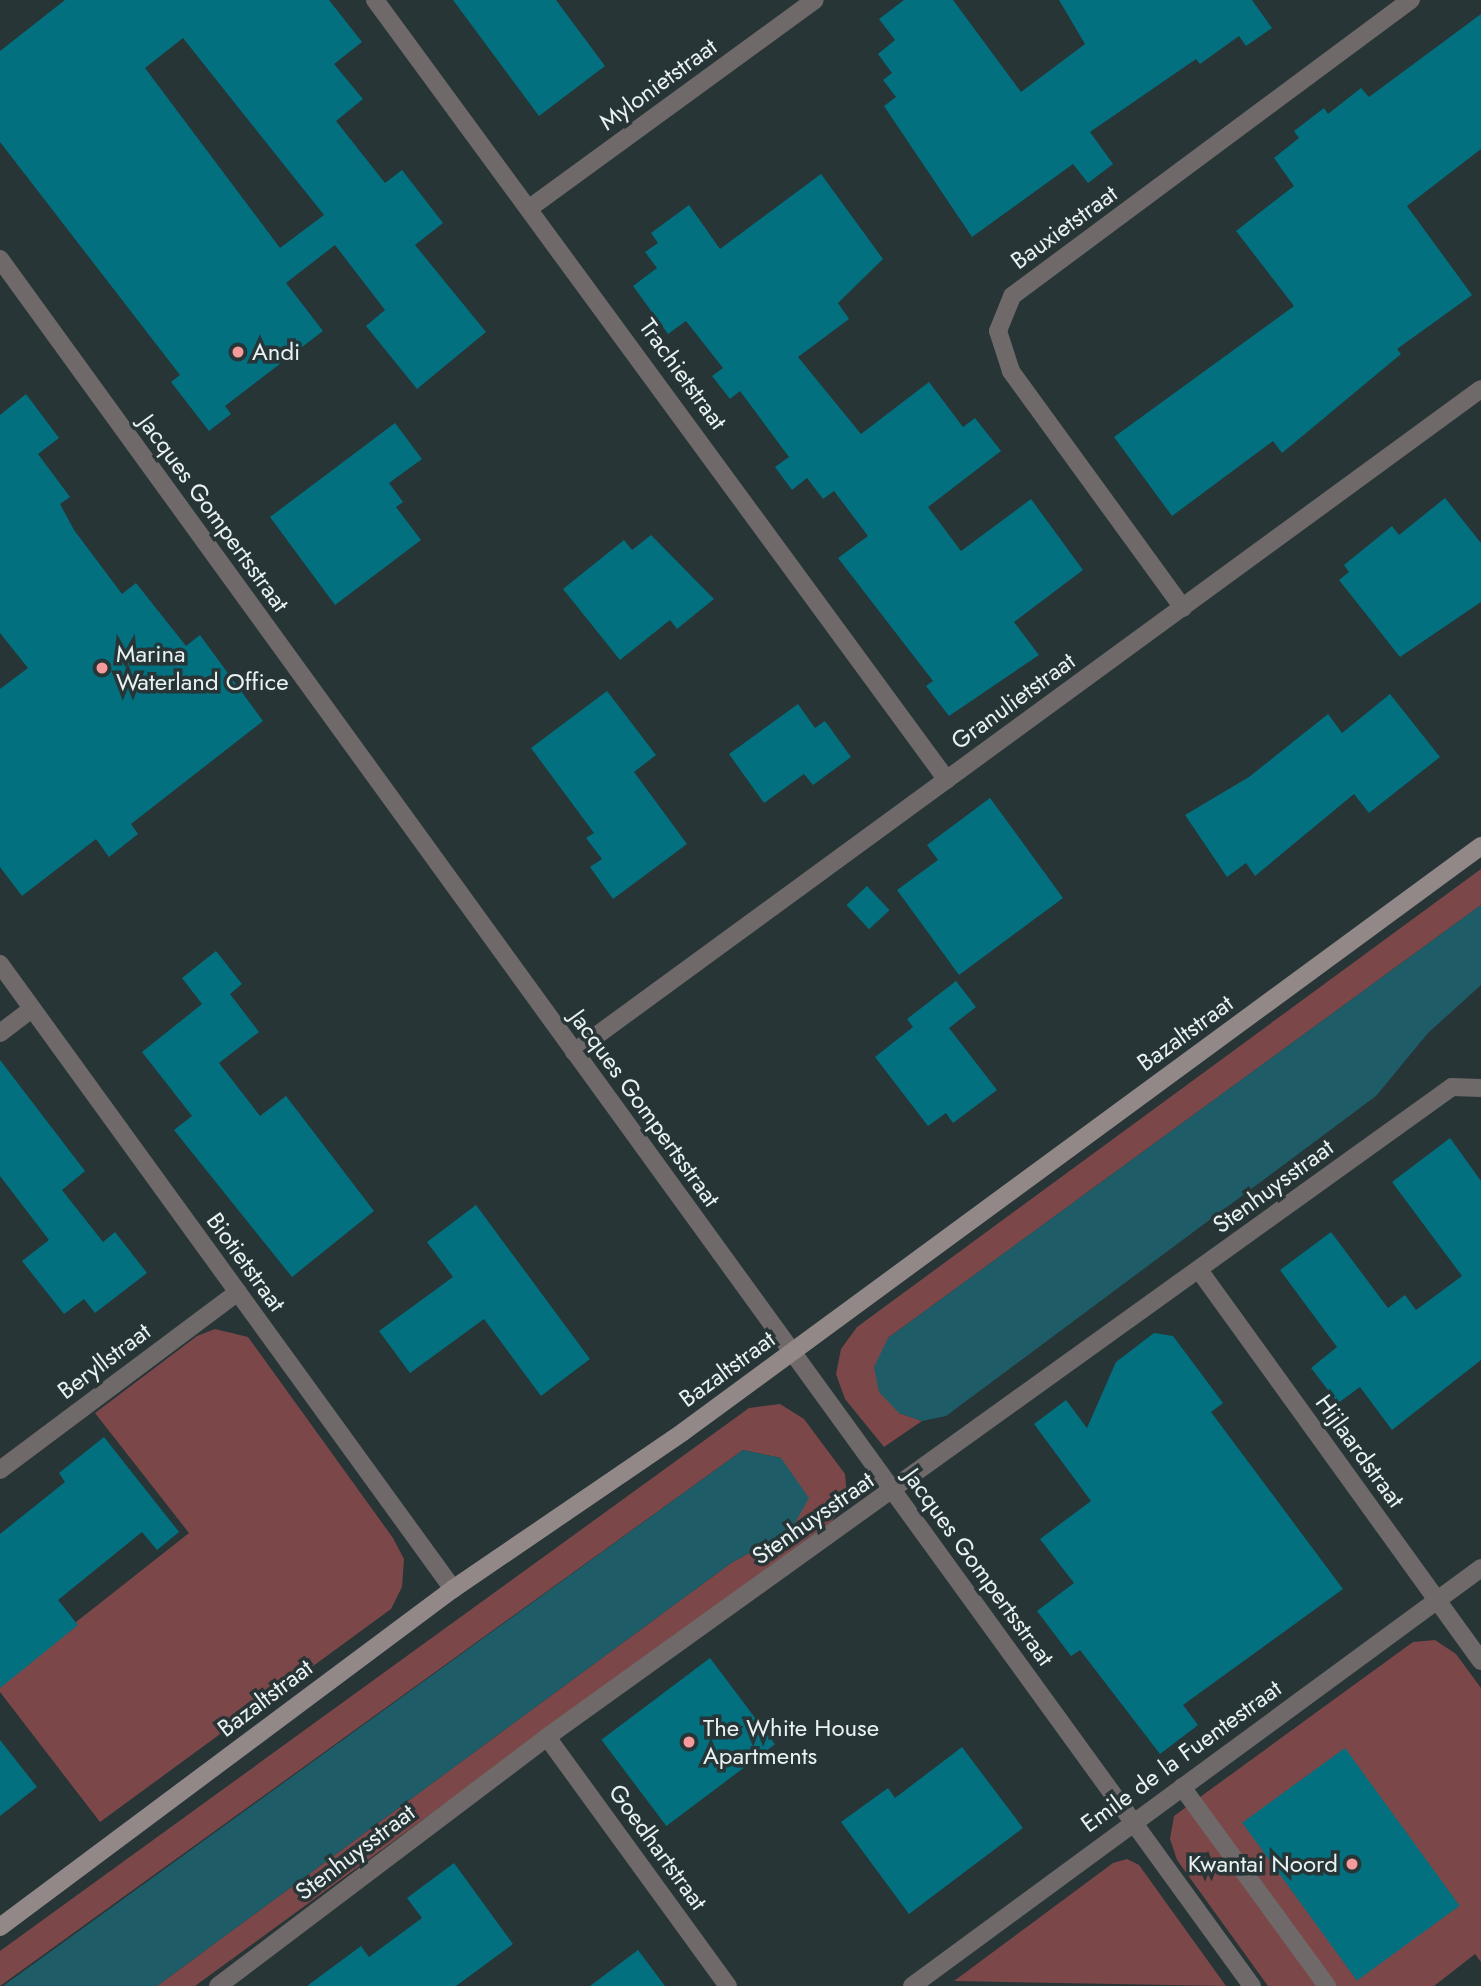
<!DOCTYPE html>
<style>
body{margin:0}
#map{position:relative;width:1481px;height:1986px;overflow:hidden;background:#273537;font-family:Jost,sans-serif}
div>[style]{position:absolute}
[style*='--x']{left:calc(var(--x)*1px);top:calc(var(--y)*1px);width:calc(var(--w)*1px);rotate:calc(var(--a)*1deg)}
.green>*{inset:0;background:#7c4748}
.water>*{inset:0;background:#1e5d68}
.building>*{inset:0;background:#02707f;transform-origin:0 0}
.lane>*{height:18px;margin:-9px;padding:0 9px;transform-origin:9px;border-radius:9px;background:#706969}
.street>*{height:18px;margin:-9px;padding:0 9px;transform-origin:9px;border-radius:9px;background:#706969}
.secondary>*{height:18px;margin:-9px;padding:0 9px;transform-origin:9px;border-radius:9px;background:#938888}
.dots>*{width:19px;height:19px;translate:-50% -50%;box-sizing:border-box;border:4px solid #273537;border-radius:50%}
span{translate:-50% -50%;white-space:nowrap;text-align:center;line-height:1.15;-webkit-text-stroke:7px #273537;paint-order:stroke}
.street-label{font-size:24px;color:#e9f1f3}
.poi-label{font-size:24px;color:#e9f1f3}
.left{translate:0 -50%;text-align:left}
.right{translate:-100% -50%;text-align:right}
</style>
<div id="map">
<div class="green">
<div style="clip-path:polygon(1481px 869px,1481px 905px,888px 1338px,899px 1413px,922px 1421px,884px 1447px,845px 1399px,836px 1374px,841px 1349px,857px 1327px)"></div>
<div style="clip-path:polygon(215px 1329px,248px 1337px,393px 1538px,404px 1559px,402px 1587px,391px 1609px,100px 1822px,0 1692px,0 1682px,189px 1533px,95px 1413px,197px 1336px)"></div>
<div style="clip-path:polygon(780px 1404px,804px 1419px,845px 1474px,847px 1495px,832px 1521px,195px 1986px,157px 1986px,731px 1563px,791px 1530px,781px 1458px,743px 1450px,0 1986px,0 1951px,749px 1408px)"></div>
<div style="clip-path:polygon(1435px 1640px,1456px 1654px,1481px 1688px,1481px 1962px,1475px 1954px,1434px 1986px,1268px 1986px,1177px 1860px,1170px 1839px,1174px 1816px,1413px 1642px)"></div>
<div style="clip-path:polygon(1127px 1859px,1139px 1865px,1226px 1986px,954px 1981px,1113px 1863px)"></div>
</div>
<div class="water">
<div style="clip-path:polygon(1481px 905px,1481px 985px,1428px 1033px,1376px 1096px,946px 1416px,922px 1421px,899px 1413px,879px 1392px,874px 1367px,888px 1338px)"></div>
<div style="clip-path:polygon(743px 1450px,781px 1458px,809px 1498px,791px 1530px,731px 1563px,157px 1986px,3px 1986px)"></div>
</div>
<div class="building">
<div style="clip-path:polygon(evenodd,65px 0,329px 0,362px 42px,334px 64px,363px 99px,336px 121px,385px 183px,402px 170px,443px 223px,415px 245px,486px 332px,417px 389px,366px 326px,385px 310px,335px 245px,286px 283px,323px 331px,225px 406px,231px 414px,209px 431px,171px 382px,180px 375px,0 142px,0 51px,65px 0,183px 38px,324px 215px,280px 248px,145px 68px,183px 38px)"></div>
<div style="clip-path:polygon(453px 0,556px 0,605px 66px,539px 116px)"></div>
<div style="clip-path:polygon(904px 0,953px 0,1021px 92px,1085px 44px,1059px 0,1252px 0,1272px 28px,1246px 46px,1239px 36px,1200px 64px,1196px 59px,1090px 132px,1113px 164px,1088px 183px,1073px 164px,972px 237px,884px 106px,896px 97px,883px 80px,892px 73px,878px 54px,895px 40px,879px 19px)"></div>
<div style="clip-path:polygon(1481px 14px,1481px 149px,1407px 206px,1472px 295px,1397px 349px,1401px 354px,1282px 453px,1273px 441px,1172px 516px,1114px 437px,1294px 306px,1236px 231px,1294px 186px,1274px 158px,1299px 138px,1294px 131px,1324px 108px,1328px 114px,1361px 88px,1369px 97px)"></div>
<div style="clip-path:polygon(821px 174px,883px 259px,838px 303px,849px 319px,798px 357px,861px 434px,929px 382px,963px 427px,975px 418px,1001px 451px,928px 507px,961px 551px,1031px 499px,1083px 570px,1014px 622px,1039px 655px,949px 716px,926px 686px,933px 681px,838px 558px,868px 536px,834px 491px,823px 499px,807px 478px,792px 490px,775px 467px,789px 457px,740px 391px,730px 399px,712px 376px,723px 368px,686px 321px,668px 334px,633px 286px,657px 268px,645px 252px,658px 243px,651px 233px,689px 205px,720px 249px)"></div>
<div style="clip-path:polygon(26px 394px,59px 438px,38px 454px,70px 497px,60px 504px,74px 530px,122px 594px,136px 583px,186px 646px,200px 635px,263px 721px,131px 824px,138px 834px,109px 857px,96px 839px,22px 896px,0 867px,0 689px,28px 668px,0 633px,0 415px)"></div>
<div style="clip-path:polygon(395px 423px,422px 459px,389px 483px,403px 502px,396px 507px,421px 540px,335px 605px,270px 517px)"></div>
<div style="clip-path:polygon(1445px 498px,1481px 543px,1481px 602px,1400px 657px,1339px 580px,1349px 572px,1344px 565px,1392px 526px,1399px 535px)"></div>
<div style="clip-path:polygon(651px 535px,714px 599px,677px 629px,670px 620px,620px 660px,563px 589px,624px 540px,632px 550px)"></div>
<div style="clip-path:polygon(607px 691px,656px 755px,634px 772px,687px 844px,613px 899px,590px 867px,602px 859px,586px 838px,594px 833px,531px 748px)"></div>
<div style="clip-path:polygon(1390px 694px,1440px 757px,1369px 813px,1354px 794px,1255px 876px,1246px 863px,1227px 877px,1185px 815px,1249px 777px,1328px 714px,1342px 733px)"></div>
<div style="clip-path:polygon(798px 704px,815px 728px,825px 721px,851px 757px,813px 785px,804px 774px,764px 803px,729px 754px)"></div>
<div style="clip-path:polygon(990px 798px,1063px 898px,959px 975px,897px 890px,938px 860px,927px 845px)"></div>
<div style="left:867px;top:886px;width:33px;height:28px;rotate:47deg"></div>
<div style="clip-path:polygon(216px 951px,242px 984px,230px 994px,259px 1032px,219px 1063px,260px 1116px,286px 1096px,374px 1211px,292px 1277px,174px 1130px,192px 1116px,142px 1052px,202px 1004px,182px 978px)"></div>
<div style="clip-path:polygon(956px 981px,976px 1007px,949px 1028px,997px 1090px,953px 1123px,946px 1113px,928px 1126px,875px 1057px,913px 1027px,907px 1019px)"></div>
<div style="clip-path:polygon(0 1060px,85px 1171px,62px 1190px,103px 1242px,115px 1232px,147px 1273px,95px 1313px,84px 1299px,64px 1314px,22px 1261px,49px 1240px,0 1176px)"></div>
<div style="clip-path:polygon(1450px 1138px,1481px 1181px,1481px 1360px,1392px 1430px,1360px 1387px,1338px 1403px,1311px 1368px,1337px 1347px,1280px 1270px,1331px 1232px,1388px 1308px,1405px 1295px,1416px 1310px,1462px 1276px,1392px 1182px)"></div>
<div style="clip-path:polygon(476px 1205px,590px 1359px,541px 1396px,484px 1319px,410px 1373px,379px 1331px,453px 1277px,427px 1242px)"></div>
<div style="clip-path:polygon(1154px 1333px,1173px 1336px,1223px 1403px,1211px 1412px,1343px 1589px,1183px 1705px,1198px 1725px,1160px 1754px,1080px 1650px,1071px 1656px,1037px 1611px,1074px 1583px,1040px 1539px,1091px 1501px,1034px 1424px,1066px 1400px,1087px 1428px,1116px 1362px)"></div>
<div style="clip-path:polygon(104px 1437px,179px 1532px,157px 1550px,142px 1532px,58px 1600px,78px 1625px,0 1688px,0 1534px,65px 1482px,59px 1473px)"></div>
<div style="left:710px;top:1658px;width:108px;height:136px;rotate:53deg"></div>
<div style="clip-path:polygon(0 1740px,37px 1787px,0 1816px)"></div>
<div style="clip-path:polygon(962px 1747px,1023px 1828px,909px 1914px,841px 1822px,888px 1788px,895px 1798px)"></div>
<div style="left:1345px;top:1748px;width:195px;height:127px;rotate:54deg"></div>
<div style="clip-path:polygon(454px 1863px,513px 1944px,456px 1986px,307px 1986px,361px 1946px,369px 1957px,422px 1918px,407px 1898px)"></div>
<div style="clip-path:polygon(638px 1950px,665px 1986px,590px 1986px)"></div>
</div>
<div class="lane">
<div style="--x:1182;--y:1787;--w:246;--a:53.9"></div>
</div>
<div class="street">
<div style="--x:375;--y:0;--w:967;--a:53.75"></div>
<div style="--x:531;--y:207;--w:351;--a:-36.1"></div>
<div style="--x:0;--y:259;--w:2133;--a:54.06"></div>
<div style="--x:1183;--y:608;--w:293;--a:-126"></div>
<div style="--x:1011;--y:371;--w:42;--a:-108"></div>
<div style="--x:998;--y:331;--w:38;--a:-68"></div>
<div style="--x:1012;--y:296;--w:497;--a:-36.6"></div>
<div style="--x:0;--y:964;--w:772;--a:54.07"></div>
<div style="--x:0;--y:1033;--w:40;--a:-37"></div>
<div style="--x:574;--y:1052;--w:1123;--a:-36.17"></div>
<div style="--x:1199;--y:1270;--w:482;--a:54.2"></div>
<div style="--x:0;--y:1470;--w:297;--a:-36.8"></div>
<div style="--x:547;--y:1737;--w:308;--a:54"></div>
<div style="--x:218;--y:1986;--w:413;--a:-37.1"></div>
<div style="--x:547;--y:1737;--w:1114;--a:-35.69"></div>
<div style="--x:1452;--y:1087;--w:29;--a:2"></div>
<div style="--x:912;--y:1986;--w:706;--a:-36.3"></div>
</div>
<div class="secondary">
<div style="--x:0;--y:1927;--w:565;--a:-36.73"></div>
<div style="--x:453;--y:1589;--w:278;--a:-34.3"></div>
<div style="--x:683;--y:1432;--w:990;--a:-36.29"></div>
</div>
<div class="dots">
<div style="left:238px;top:352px;background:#f59b9b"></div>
<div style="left:102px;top:668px;background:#f59b9b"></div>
<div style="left:689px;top:1742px;background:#f59b9b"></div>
<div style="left:1352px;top:1864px;background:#f59b9b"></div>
</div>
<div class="street-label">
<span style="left:658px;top:84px;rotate:-36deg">Mylonietstraat</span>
<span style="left:1064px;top:227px;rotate:-36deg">Bauxietstraat</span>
<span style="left:683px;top:374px;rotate:54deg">Trachietstraat</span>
<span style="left:214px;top:513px;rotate:54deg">Jacques Gompertsstraat</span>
<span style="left:1013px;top:701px;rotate:-36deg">Granulietstraat</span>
<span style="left:1185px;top:1033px;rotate:-36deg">Bazaltstraat</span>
<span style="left:645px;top:1108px;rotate:54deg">Jacques Gompertsstraat</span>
<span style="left:1273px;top:1186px;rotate:-36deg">Stenhuysstraat</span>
<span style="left:246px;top:1262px;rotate:54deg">Biotietstraat</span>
<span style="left:104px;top:1361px;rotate:-37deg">Beryllstraat</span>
<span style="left:727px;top:1369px;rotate:-36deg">Bazaltstraat</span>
<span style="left:1360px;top:1451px;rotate:54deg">Hijlaardstraat</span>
<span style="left:813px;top:1518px;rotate:-35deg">Stenhuysstraat</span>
<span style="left:979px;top:1567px;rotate:54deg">Jacques Gompertsstraat</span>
<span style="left:265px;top:1698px;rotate:-37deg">Bazaltstraat</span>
<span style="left:1181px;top:1756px;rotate:-36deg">Emile de la Fuentestraat</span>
<span style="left:658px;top:1847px;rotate:54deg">Goedhartstraat</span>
<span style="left:355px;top:1852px;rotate:-37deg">Stenhuysstraat</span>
</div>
<div class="poi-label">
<span class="left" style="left:252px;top:352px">Andi</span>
<span class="left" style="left:116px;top:668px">Marina<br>Waterland Office</span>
<span class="left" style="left:703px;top:1742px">The White House<br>Apartments</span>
<span class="right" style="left:1338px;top:1864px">Kwantai Noord</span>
</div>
</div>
